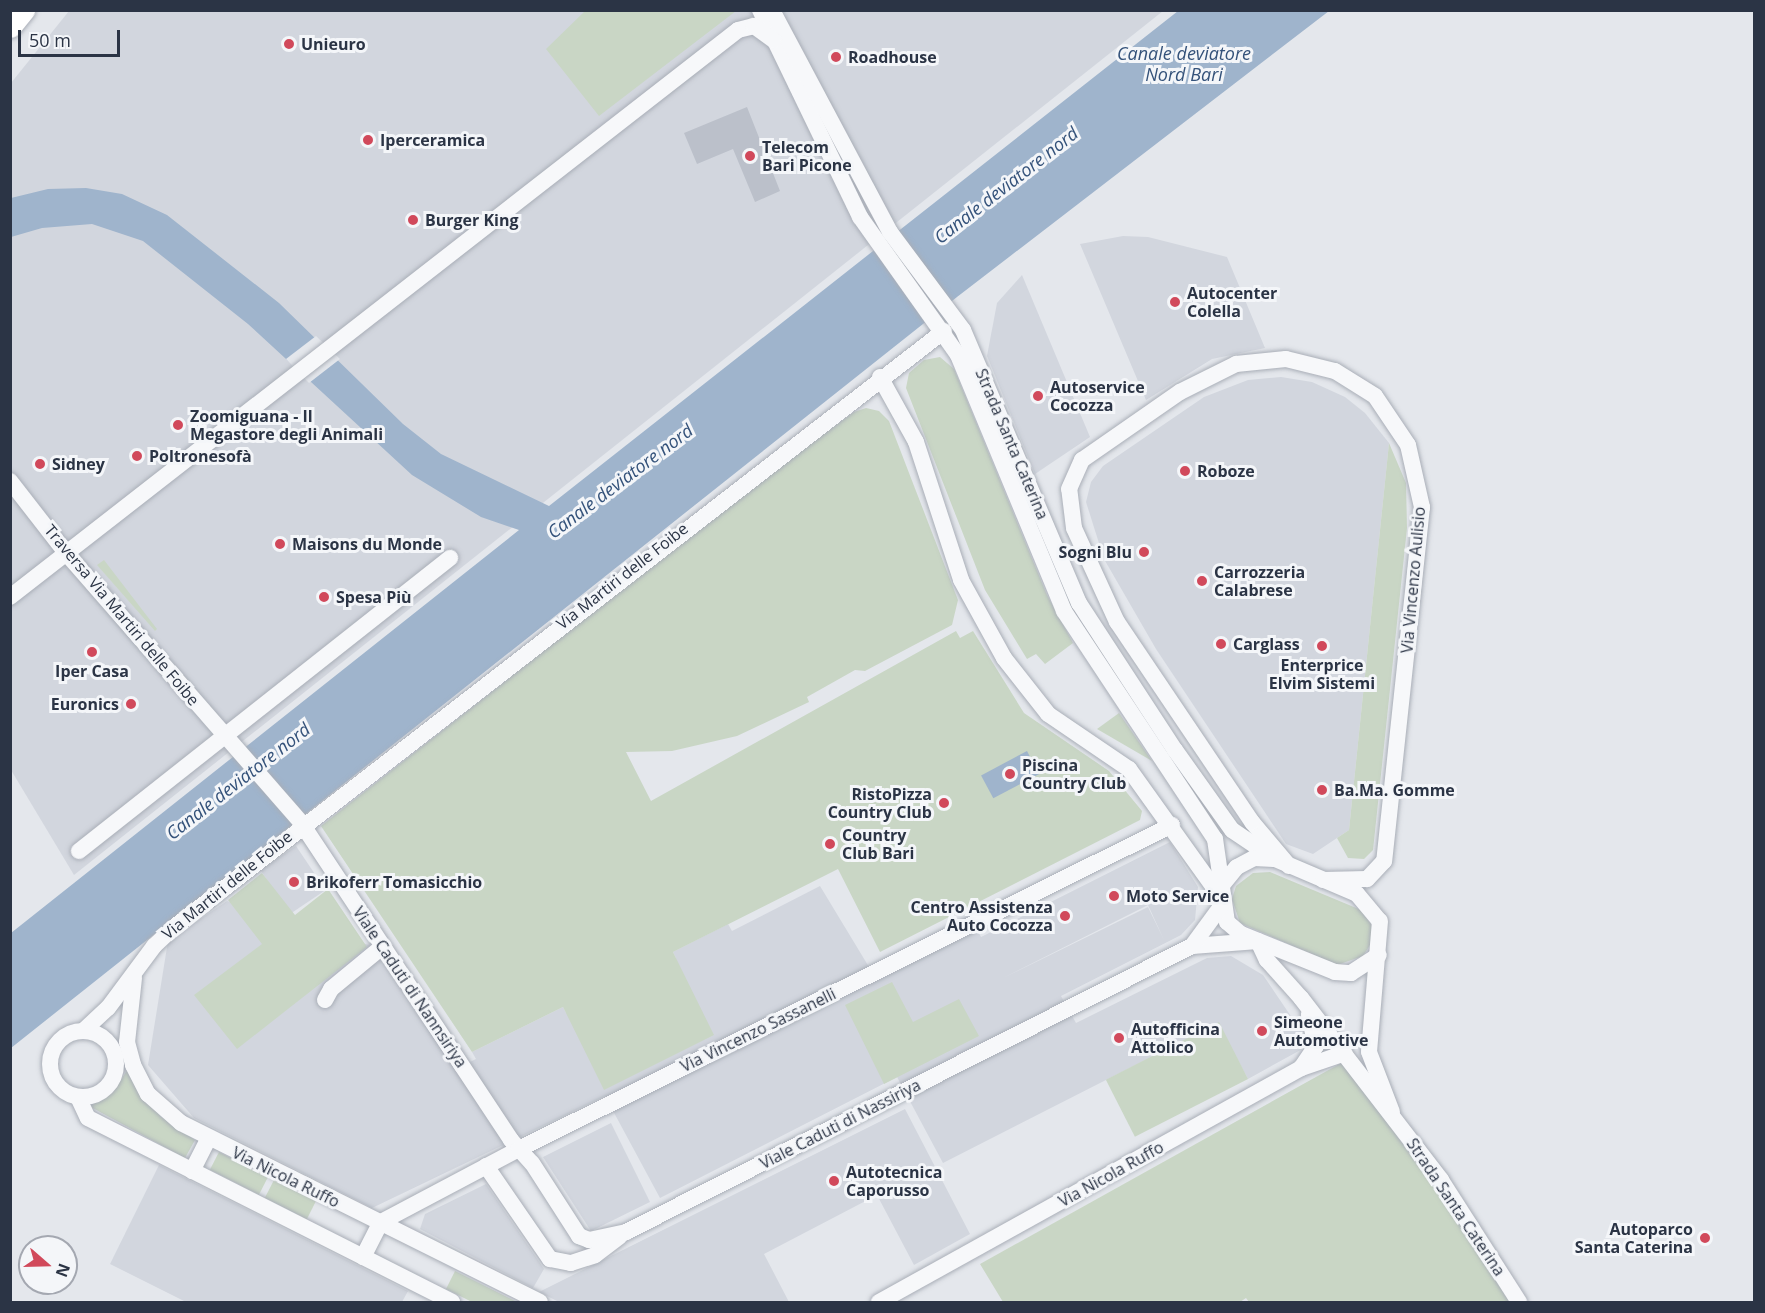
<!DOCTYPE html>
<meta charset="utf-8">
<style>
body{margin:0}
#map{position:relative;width:1765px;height:1313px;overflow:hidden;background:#e4e7ec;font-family:"Open Sans",sans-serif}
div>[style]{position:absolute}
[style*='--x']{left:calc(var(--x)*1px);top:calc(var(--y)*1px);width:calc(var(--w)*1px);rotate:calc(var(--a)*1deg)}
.built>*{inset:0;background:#d2d6de;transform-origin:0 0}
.green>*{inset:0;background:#c9d6c5;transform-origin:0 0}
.water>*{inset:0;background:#9fb4cc;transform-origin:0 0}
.pier>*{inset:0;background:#e4e7ec}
.building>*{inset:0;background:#bbc0ca}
.roads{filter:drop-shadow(0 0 2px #a9aeb7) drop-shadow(0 0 2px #a9aeb7)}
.minor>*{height:16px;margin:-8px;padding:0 8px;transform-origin:8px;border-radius:8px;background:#f7f8fa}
.minor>.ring{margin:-8px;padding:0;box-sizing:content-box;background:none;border:16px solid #f7f8fa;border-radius:50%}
.highway>*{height:24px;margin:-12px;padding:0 12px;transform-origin:12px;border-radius:12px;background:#fff}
.dots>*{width:16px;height:16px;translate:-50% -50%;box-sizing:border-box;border:3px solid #f4f6f9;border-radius:50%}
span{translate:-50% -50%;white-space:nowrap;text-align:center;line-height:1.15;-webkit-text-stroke:6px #f4f6f9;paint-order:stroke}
.poi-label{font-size:16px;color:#2b3445;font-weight:700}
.left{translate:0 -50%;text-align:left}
.right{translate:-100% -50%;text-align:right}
.street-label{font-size:16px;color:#2b3445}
.water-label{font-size:18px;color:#34527a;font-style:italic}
.frame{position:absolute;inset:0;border:12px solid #2b3445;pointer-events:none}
.north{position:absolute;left:18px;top:1235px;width:60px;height:60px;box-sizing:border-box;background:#f4f6f9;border:2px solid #a4a8b1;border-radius:50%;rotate:110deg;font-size:16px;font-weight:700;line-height:24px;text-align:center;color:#2b3445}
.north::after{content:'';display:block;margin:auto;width:21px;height:27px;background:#d1495b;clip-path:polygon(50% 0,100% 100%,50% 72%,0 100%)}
.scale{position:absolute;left:18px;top:30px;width:102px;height:27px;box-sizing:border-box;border:3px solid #2b3445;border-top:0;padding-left:8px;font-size:18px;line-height:21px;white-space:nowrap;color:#2b3445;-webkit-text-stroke:4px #f4f6f9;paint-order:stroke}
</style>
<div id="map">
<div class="built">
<div style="clip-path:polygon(69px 11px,1163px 11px,74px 875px,11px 770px,11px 83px)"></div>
<div style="clip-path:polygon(1123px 236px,1148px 237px,1227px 257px,1265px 348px,1212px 359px,1146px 400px,1080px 244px)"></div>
<div style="clip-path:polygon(1022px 275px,1090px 437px,1035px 474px,987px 356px,997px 303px)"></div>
<div style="clip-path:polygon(1281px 377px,1312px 382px,1345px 397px,1365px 413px,1389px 443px,1349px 830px,1313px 854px,1286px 844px,1156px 649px,1104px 559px,1086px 502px,1091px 482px,1103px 466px,1204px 397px,1248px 380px)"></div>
<div style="clip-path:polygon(evenodd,1170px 842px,1198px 887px,1195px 920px,1181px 935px,1061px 996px,1076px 1023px,1207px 958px,1231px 956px,1263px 975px,1307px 1040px,1306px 1047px,1248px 1079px,1218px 1023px,943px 1163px,897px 1077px,660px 1198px,605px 1096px,372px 1208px,194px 1118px,148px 1065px,168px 941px,227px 901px,372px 946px,457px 1068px,476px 1059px,472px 1052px,563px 1007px,566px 1013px,676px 958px,673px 952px,728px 924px,732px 931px,820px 886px,869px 967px,969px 916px,981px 937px,1170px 842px,1148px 905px,1164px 940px,1148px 907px,1003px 978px,1148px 905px)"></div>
<div style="left:296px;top:846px;width:53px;height:43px;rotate:56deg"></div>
<div style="clip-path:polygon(905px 1109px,970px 1234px,914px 1265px,877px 1195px,764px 1254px,789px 1302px,559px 1302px,539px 1292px)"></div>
<div style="clip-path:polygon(611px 1123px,650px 1202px,591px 1231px,543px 1157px)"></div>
<div style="clip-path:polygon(159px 1165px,408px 1291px,402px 1302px,186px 1302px,110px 1264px)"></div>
<div style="clip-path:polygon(486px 1184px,544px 1269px,533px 1288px,420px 1229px,425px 1214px)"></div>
</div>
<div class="green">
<div style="clip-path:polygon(585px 11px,585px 10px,736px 11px,599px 116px,546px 49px)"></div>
<div style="clip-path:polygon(940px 357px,954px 369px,1047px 595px,1073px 643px,1045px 664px,1036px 654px,1027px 659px,985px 590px,906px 388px,909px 373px,924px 360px)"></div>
<div style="clip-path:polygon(866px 408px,879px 411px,889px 421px,958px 600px,952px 625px,865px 671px,855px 670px,807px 697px,809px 702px,737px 736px,672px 751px,626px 752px,651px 801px,956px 631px,960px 638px,973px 631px,1024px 713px,1109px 771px,1142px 811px,1140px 820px,880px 952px,838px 869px,673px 952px,714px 1035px,604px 1090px,563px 1007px,472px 1052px,321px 826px,761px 480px,854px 412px)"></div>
<div style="clip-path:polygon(1389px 443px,1406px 483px,1407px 528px,1373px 850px,1364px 859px,1348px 858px,1337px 838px,1349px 830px)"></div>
<div style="clip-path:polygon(104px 560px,157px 629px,155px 631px,97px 565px)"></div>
<div style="clip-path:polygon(1119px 713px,1152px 761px,1097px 729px)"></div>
<div style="clip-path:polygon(1270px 872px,1361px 910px,1372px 926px,1372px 942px,1363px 956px,1337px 965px,1240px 923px,1232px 899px,1236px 886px,1253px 873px)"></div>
<div style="clip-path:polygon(262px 873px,295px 915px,328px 889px,367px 947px,237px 1049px,194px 995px,262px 944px,228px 900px)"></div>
<div style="clip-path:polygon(892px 982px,913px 1022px,959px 999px,979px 1036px,884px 1084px,845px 1005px)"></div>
<div style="left:1219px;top:1022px;width:64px;height:127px;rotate:63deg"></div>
<div style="clip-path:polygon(1343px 1062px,1518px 1302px,1249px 1302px,1246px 1298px,1240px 1302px,1003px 1302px,980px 1264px)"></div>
<div style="clip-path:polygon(128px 1069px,160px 1116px,195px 1140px,185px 1158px,89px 1106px,113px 1092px)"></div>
<div style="left:219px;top:1152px;width:55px;height:20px;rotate:27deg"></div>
<div style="left:274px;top:1180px;width:47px;height:20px;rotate:27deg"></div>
<div style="clip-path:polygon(455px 1271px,517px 1302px,472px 1302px,446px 1289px)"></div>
</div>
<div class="water">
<div style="clip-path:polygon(1178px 11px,1329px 11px,957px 297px,11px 1048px,11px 933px,519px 530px,481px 517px,412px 475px,248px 324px,143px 241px,92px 224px,42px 228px,11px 237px,11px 198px,48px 189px,86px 188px,122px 194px,167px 215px,279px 303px,403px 424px,441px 454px,549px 506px)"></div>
<div style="left:1027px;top:751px;width:26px;height:52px;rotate:62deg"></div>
</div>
<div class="pier">
<div style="clip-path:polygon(316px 336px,340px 359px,309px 383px,286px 359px)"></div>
</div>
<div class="building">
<div style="clip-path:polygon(747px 107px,780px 191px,755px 202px,733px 149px,697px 164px,684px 133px)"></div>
</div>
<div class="roads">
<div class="minor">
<div style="--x:760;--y:10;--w:230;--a:64.2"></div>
<div style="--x:860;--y:217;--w:169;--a:54.6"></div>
<div style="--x:958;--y:355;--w:277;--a:67.5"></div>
<div style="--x:1064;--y:611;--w:273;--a:56.5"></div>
<div style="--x:1215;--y:839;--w:84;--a:81.8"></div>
<div style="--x:1227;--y:922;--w:18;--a:41"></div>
<div style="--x:1241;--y:934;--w:101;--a:22"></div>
<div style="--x:1335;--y:972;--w:16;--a:4"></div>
<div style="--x:1351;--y:973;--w:33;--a:-33"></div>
<div style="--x:772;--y:10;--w:251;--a:62"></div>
<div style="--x:890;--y:232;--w:122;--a:53.3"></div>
<div style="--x:963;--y:330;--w:297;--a:67"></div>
<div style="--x:1079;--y:603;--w:176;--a:56.9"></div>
<div style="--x:1175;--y:750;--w:98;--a:54.5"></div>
<div style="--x:1232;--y:830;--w:52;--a:34"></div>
<div style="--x:1275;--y:859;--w:89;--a:23.1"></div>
<div style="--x:1357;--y:894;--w:35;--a:50"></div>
<div style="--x:1380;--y:921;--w:131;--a:94.8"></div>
<div style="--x:1369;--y:1052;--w:64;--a:69"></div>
<div style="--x:880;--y:377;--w:74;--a:61"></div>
<div style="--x:916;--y:442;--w:145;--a:71.9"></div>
<div style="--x:961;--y:580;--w:89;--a:61.1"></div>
<div style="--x:1004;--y:658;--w:71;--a:51.8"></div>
<div style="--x:1048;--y:714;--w:98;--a:34.2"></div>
<div style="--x:1129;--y:769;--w:160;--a:54.4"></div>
<div style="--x:10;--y:481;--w:91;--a:52.1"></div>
<div style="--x:66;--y:553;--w:359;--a:48.9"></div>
<div style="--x:302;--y:824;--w:379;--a:56.5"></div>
<div style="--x:511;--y:1140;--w:31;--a:48"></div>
<div style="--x:532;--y:1163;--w:87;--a:57.2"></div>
<div style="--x:579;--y:1236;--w:11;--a:22"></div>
<div style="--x:589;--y:1240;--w:38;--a:-12"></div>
<div style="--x:626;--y:1232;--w:634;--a:-26.81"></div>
<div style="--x:1192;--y:946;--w:66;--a:-4.3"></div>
<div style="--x:10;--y:597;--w:923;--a:-37.91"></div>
<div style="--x:738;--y:30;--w:16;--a:-14"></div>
<div style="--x:754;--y:26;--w:24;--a:36"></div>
<div style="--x:79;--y:851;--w:473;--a:-38.3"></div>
<div style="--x:1289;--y:866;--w:57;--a:-130.1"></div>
<div style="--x:1252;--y:822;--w:241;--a:-124"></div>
<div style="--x:1117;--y:622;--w:103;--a:-114.6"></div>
<div style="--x:1074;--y:528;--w:39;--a:-97"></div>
<div style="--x:1069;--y:489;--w:32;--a:-66"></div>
<div style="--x:1082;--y:460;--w:119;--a:-34.8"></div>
<div style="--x:1180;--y:392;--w:63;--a:-26.6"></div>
<div style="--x:1236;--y:364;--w:50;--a:-5.7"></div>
<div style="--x:1286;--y:359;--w:50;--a:13.8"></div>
<div style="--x:1335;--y:371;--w:47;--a:32"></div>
<div style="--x:1375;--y:396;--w:59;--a:56"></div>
<div style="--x:1408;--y:445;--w:64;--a:77.3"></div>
<div style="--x:1422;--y:507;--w:356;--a:96.1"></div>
<div style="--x:1384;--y:861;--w:25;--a:133"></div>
<div style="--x:1367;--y:879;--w:44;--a:178.7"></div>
<div style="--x:1223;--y:884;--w:22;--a:-51"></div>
<div style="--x:1237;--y:867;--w:19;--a:-28"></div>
<div style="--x:1254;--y:858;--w:20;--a:3"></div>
<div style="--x:1258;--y:941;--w:21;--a:65"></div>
<div style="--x:1267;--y:960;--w:51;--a:48.2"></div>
<div style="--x:1301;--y:998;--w:230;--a:52.4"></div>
<div style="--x:1441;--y:1180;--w:145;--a:57.4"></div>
<div style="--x:1192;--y:946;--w:51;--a:-53.8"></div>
<div style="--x:134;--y:978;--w:64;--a:96.2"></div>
<div style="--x:127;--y:1042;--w:24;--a:75"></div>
<div style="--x:133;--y:1065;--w:33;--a:63"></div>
<div style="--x:148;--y:1094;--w:44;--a:41.3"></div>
<div style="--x:181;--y:1123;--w:401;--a:26.5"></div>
<div style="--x:325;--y:1000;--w:13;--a:-61"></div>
<div style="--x:331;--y:989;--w:66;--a:-39.5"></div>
<div class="ring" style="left:50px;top:1031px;width:50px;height:50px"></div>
<div style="--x:83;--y:1031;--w:34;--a:-43"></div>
<div style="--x:108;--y:1008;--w:77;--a:-53.4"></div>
<div style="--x:154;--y:946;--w:26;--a:-43"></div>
<div style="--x:173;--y:928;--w:975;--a:-37.75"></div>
<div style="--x:1301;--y:1068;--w:27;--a:-56"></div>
<div style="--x:1316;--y:1046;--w:32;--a:-103"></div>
<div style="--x:78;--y:1097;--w:23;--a:65"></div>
<div style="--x:88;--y:1118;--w:408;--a:26.8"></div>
<div style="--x:486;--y:1166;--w:113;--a:55.5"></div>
<div style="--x:550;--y:1259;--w:21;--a:11"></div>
<div style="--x:571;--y:1263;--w:25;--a:-18"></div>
<div style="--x:595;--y:1255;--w:31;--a:-37"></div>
<div style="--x:192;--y:1171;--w:36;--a:-63"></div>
<div style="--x:363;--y:1257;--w:39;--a:-63"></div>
<div style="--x:381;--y:1222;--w:156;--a:-27.9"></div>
<div style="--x:519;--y:1149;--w:729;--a:-26.39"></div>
<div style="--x:879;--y:1302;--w:483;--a:-29"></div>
<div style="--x:1301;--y:1068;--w:46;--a:-18.8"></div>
</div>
<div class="highway">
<div style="--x:10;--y:26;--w:21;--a:-51"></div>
</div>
</div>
<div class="dots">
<div style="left:289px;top:44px;background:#d1495b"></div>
<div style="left:836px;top:57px;background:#d1495b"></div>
<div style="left:368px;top:140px;background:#d1495b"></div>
<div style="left:750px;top:156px;background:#d1495b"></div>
<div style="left:413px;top:220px;background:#d1495b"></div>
<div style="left:1175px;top:302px;background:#d1495b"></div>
<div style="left:1038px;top:396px;background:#d1495b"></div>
<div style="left:178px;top:425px;background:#d1495b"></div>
<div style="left:137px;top:456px;background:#d1495b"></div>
<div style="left:40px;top:464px;background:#d1495b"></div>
<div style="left:1185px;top:471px;background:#d1495b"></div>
<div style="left:280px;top:544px;background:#d1495b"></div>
<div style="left:1144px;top:552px;background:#d1495b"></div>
<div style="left:1202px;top:581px;background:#d1495b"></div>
<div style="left:324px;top:597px;background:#d1495b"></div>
<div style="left:1221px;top:644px;background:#d1495b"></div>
<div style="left:1322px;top:646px;background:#d1495b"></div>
<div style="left:92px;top:652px;background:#d1495b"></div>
<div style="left:131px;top:704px;background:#d1495b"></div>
<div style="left:1010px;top:774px;background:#d1495b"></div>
<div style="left:1322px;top:790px;background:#d1495b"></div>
<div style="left:944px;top:803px;background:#d1495b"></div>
<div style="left:830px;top:844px;background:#d1495b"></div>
<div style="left:294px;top:882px;background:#d1495b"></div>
<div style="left:1114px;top:896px;background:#d1495b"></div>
<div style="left:1065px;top:916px;background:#d1495b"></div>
<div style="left:1262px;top:1031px;background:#d1495b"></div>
<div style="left:1119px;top:1038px;background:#d1495b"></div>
<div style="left:834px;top:1181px;background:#d1495b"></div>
<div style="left:1705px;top:1238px;background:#d1495b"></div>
</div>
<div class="poi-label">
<span class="left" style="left:301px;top:44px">Unieuro</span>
<span class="left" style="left:848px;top:57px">Roadhouse</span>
<span class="left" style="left:380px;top:140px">Iperceramica</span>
<span class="left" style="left:762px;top:156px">Telecom<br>Bari Picone</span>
<span class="left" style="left:425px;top:220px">Burger King</span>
<span class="left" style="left:1187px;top:302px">Autocenter<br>Colella</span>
<span class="left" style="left:1050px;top:396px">Autoservice<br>Cocozza</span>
<span class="left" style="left:190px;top:425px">Zoomiguana - Il<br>Megastore degli Animali</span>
<span class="left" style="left:149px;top:456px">Poltronesofà</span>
<span class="left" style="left:52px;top:464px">Sidney</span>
<span class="left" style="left:1197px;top:471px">Roboze</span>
<span class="left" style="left:292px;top:544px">Maisons du Monde</span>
<span class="right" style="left:1132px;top:552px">Sogni Blu</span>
<span class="left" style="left:1214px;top:581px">Carrozzeria<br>Calabrese</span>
<span class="left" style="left:336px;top:597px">Spesa Più</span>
<span class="left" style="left:1233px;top:644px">Carglass</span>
<span style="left:1322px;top:674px">Enterprice<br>Elvim Sistemi</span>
<span style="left:92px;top:671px">Iper Casa</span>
<span class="right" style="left:119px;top:704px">Euronics</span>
<span class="left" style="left:1022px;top:774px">Piscina<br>Country Club</span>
<span class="left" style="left:1334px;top:790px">Ba.Ma. Gomme</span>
<span class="right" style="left:932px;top:803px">RistoPizza<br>Country Club</span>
<span class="left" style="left:842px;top:844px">Country<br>Club Bari</span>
<span class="left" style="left:306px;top:882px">Brikoferr Tomasicchio</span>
<span class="left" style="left:1126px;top:896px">Moto Service</span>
<span class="right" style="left:1053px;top:916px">Centro Assistenza<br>Auto Cocozza</span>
<span class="left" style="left:1274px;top:1031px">Simeone<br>Automotive</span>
<span class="left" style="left:1131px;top:1038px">Autofficina<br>Attolico</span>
<span class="left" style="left:846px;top:1181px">Autotecnica<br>Caporusso</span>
<span class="right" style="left:1693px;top:1238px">Autoparco<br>Santa Caterina</span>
</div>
<div class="street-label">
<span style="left:1012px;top:444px;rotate:67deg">Strada Santa Caterina</span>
<span style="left:622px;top:576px;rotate:-38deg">Via Martiri delle Foibe</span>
<span style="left:1413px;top:580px;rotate:-85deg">Via Vincenzo Aulisio</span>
<span style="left:122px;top:615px;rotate:50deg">Traversa Via Martiri delle Foibe</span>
<span style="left:227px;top:885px;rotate:-39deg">Via Martiri delle Foibe</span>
<span style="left:410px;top:987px;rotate:56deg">Viale Caduti di Nannsiriya</span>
<span style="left:758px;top:1030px;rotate:-26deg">Via Vincenzo Sassanelli</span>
<span style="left:840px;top:1124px;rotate:-27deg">Viale Caduti di Nassiriya</span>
<span style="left:1111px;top:1174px;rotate:-29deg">Via Nicola Ruffo</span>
<span style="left:286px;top:1177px;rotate:26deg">Via Nicola Ruffo</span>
<span style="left:1456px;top:1207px;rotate:56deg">Strada Santa Caterina</span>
</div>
<div class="water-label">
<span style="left:1184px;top:64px">Canale deviatore<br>Nord Bari</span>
<span style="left:1006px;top:185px;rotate:-38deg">Canale deviatore nord</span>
<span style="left:620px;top:481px;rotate:-37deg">Canale deviatore nord</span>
<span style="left:238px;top:781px;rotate:-38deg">Canale deviatore nord</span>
</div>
<div class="frame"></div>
<div class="north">N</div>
<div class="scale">50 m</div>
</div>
